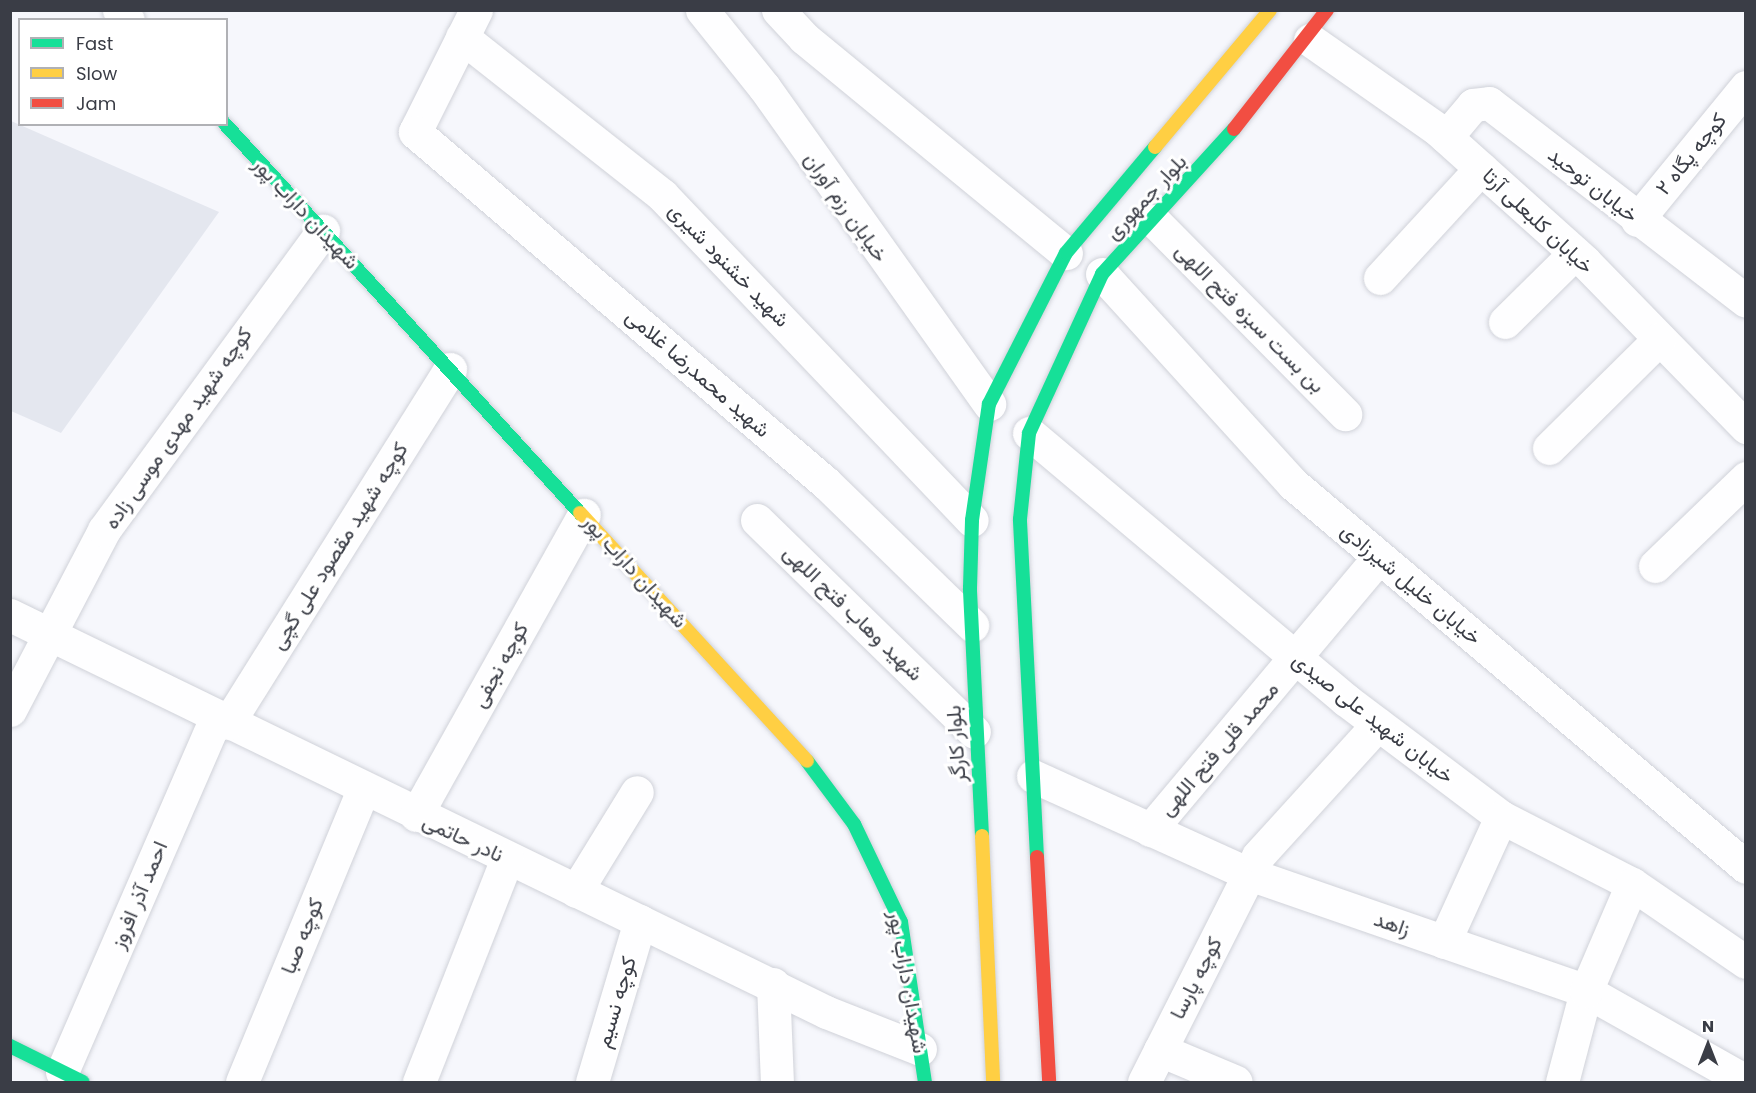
<!DOCTYPE html>
<meta charset="utf-8">
<style>
body{margin:0}
#map{position:relative;width:1756px;height:1093px;overflow:hidden;background:#f6f7fc;font-family:Poppins,Vazirmatn,sans-serif}
div>[style]{position:absolute}
[style*='--x']{left:calc(var(--x)*1px);top:calc(var(--y)*1px);width:calc(var(--w)*1px);rotate:calc(var(--a)*1deg)}
.built>*{inset:0;background:#e4e7ef}
.roads{filter:drop-shadow(0 0 2px #d0d2d9) drop-shadow(0 0 2px #d0d2d9)}
.street>*{height:33px;margin:-16.5px;padding:0 16.5px;transform-origin:16.5px;border-radius:16.5px;background:#fefeff}
.fast>*{height:14px;margin:-7px;padding:0 7px;transform-origin:7px;border-radius:7px;background:#16e098}
.slow>*{height:14px;margin:-7px;padding:0 7px;transform-origin:7px;border-radius:7px;background:#ffcf43}
.jam>*{height:14px;margin:-7px;padding:0 7px;transform-origin:7px;border-radius:7px;background:#f24e42}
span{translate:-50% -50%;white-space:nowrap;text-align:center;line-height:1.15;-webkit-text-stroke:6px #fff;paint-order:stroke}
.street-label{font-size:21px;color:#3a3d46}
.frame{position:absolute;inset:0;border:12px solid #3a3d46;pointer-events:none}
.legend{position:absolute;left:18px;top:18px;width:210px;height:108px;box-sizing:border-box;background:#fff;border:2px solid #b0b1b5;margin:0;padding:8px 10px;list-style:none;font-size:18px;color:#3a3d46}
.legend li{display:flex;align-items:center;gap:12px;height:30px}
.legend b{width:30px;border:2px solid #b0b1b5}
.north{position:absolute;left:1678px;top:1015px;width:60px;height:60px;-webkit-text-stroke:4px #fff;paint-order:stroke;rotate:0deg;font-size:16px;font-weight:700;line-height:24px;text-align:center;color:#3a3d46}
.north::after{content:'';display:block;margin:auto;width:21px;height:27px;background:#3a3d46;clip-path:polygon(50% 0,100% 100%,50% 72%,0 100%)}
</style>
<div id="map">
<div class="built">
<div style="clip-path:polygon(11px 121px,219px 212px,61px 433px,11px 411px)"></div>
</div>
<div class="roads">
<div class="street">
<div style="--x:119;--y:10;--w:13;--a:48"></div>
<div style="--x:476;--y:10;--w:136;--a:116.6"></div>
<div style="--x:415;--y:132;--w:540;--a:40.5"></div>
<div style="--x:826;--y:483;--w:204;--a:44.2"></div>
<div style="--x:702;--y:10;--w:99;--a:51.2"></div>
<div style="--x:764;--y:87;--w:389;--a:54.6"></div>
<div style="--x:778;--y:10;--w:38;--a:47"></div>
<div style="--x:804;--y:38;--w:339;--a:39.4"></div>
<div style="--x:462;--y:37;--w:255;--a:38.3"></div>
<div style="--x:662;--y:195;--w:449;--a:46.4"></div>
<div style="--x:1310;--y:40;--w:155;--a:35"></div>
<div style="--x:1437;--y:129;--w:199;--a:41.9"></div>
<div style="--x:1585;--y:262;--w:231;--a:45.7"></div>
<div style="--x:1446;--y:137;--w:42;--a:-49.8"></div>
<div style="--x:1473;--y:105;--w:16;--a:-7"></div>
<div style="--x:1489;--y:103;--w:324;--a:37.6"></div>
<div style="--x:1637;--y:220;--w:172;--a:-50.7"></div>
<div style="--x:1154;--y:221;--w:272;--a:45.3"></div>
<div style="--x:1102;--y:274;--w:284;--a:47.7"></div>
<div style="--x:1293;--y:484;--w:593;--a:40.21"></div>
<div style="--x:1380;--y:278;--w:149;--a:-47.4"></div>
<div style="--x:1505;--y:322;--w:98;--a:-44.6"></div>
<div style="--x:1029;--y:433;--w:414;--a:40.1"></div>
<div style="--x:1346;--y:700;--w:194;--a:37"></div>
<div style="--x:1501;--y:817;--w:147;--a:27.1"></div>
<div style="--x:1632;--y:884;--w:138;--a:34.4"></div>
<div style="--x:1549;--y:448;--w:155;--a:-44.7"></div>
<div style="--x:757;--y:520;--w:303;--a:44.3"></div>
<div style="--x:1655;--y:566;--w:127;--a:-44"></div>
<div style="--x:10;--y:615;--w:907;--a:25.94"></div>
<div style="--x:826;--y:1012;--w:101;--a:21.5"></div>
<div style="--x:10;--y:710;--w:203;--a:-62.4"></div>
<div style="--x:104;--y:530;--w:371;--a:-53.8"></div>
<div style="--x:228;--y:723;--w:418;--a:-57.9"></div>
<div style="--x:1033;--y:776;--w:237;--a:24.4"></div>
<div style="--x:1249;--y:874;--w:357;--a:19.1"></div>
<div style="--x:1586;--y:991;--w:184;--a:29.4"></div>
<div style="--x:416;--y:815;--w:344;--a:-60.8"></div>
<div style="--x:1150;--y:830;--w:356;--a:-50"></div>
<div style="--x:576;--y:891;--w:116;--a:-58.4"></div>
<div style="--x:1444;--y:942;--w:137;--a:-65.5"></div>
<div style="--x:773;--y:984;--w:98;--a:87.7"></div>
<div style="--x:1160;--y:1050;--w:82;--a:22.8"></div>
<div style="--x:62;--y:1072;--w:387;--a:-66.5"></div>
<div style="--x:242;--y:1082;--w:316;--a:-67.5"></div>
<div style="--x:419;--y:1082;--w:240;--a:-68.5"></div>
<div style="--x:592;--y:1082;--w:168;--a:-73.4"></div>
<div style="--x:1144;--y:1082;--w:253;--a:-63.2"></div>
<div style="--x:1258;--y:856;--w:178;--a:-47.7"></div>
<div style="--x:1562;--y:1082;--w:94;--a:-75.2"></div>
<div style="--x:1586;--y:991;--w:116;--a:-66.7"></div>
</div>
<div class="fast">
<div style="--x:225;--y:124;--w:527;--a:47.62"></div>
<div style="--x:807;--y:761;--w:79;--a:53.3"></div>
<div style="--x:854;--y:824;--w:109;--a:64.4"></div>
<div style="--x:901;--y:922;--w:162;--a:81.5"></div>
<div style="--x:982;--y:836;--w:248;--a:-92.8"></div>
<div style="--x:970;--y:588;--w:68;--a:-88.3"></div>
<div style="--x:972;--y:520;--w:117;--a:-81.7"></div>
<div style="--x:989;--y:404;--w:169;--a:-63"></div>
<div style="--x:1066;--y:253;--w:138;--a:-50"></div>
<div style="--x:1037;--y:857;--w:338;--a:-92.9"></div>
<div style="--x:1020;--y:519;--w:86;--a:-84"></div>
<div style="--x:1029;--y:433;--w:175;--a:-65.3"></div>
<div style="--x:1102;--y:274;--w:196;--a:-47.7"></div>
<div style="--x:10;--y:1046;--w:81;--a:26.3"></div>
</div>
<div class="slow">
<div style="--x:1155;--y:147;--w:179;--a:-50"></div>
<div style="--x:580;--y:513;--w:336;--a:47.5"></div>
<div style="--x:982;--y:836;--w:246;--a:87.4"></div>
</div>
<div class="jam">
<div style="--x:1234;--y:129;--w:151;--a:-52"></div>
<div style="--x:1037;--y:857;--w:225;--a:86.9"></div>
</div>
</div>
<div class="street-label">
<span style="left:1691px;top:154px;rotate:-51deg">کوچه پگاه ۲</span>
<span style="left:1593px;top:185px;rotate:38deg">خیابان توحید</span>
<span style="left:1146px;top:197px;rotate:-47deg">بلوار جمهوری</span>
<span style="left:846px;top:207px;rotate:55deg">خیابان رزم آوران</span>
<span style="left:306px;top:213px;rotate:47deg">شهیدان داراب پور</span>
<span style="left:1538px;top:221px;rotate:43deg">خیابان کلبعلی آرتا</span>
<span style="left:729px;top:265px;rotate:46deg">شهید خشنود شیری</span>
<span style="left:1250px;top:318px;rotate:45deg">بن بست سبزه فتح اللهی</span>
<span style="left:698px;top:373px;rotate:41deg">شهید محمدرضا غلامی</span>
<span style="left:178px;top:428px;rotate:-55deg">کوچه شهید مهدی موسی زاده</span>
<span style="left:339px;top:546px;rotate:-58deg">کوچه شهید مقصود علی گچی</span>
<span style="left:635px;top:571px;rotate:48deg">شهیدان داراب پور</span>
<span style="left:1411px;top:584px;rotate:40deg">خیابان خلیل شیرزادی</span>
<span style="left:853px;top:613px;rotate:44deg">شهید وهاب فتح اللهی</span>
<span style="left:500px;top:665px;rotate:-61deg">کوچه نجفی</span>
<span style="left:1373px;top:718px;rotate:38deg">خیابان شهید علی صیدی</span>
<span style="left:956px;top:744px;rotate:-94deg">بلوار کارگر</span>
<span style="left:1219px;top:749px;rotate:-49deg">محمد قلی فتح اللهی</span>
<span style="left:463px;top:838px;rotate:25deg">نادر حاتمی</span>
<span style="left:139px;top:895px;rotate:-67deg">احمد آذر افروز</span>
<span style="left:1392px;top:924px;rotate:19deg">زاهد</span>
<span style="left:302px;top:936px;rotate:-68deg">کوچه صبا</span>
<span style="left:1196px;top:978px;rotate:-63deg">کوچه پارسا</span>
<span style="left:908px;top:982px;rotate:80deg">شهیدان داراب پور</span>
<span style="left:616px;top:1002px;rotate:-73deg">کوچه نسیم</span>
</div>
<div class="frame"></div>
<ul class="legend">
<li><b style="height:8px;background:#16e098"></b>Fast</li>
<li><b style="height:8px;background:#ffcf43"></b>Slow</li>
<li><b style="height:8px;background:#f24e42"></b>Jam</li>
</ul>
<div class="north">N</div>
</div>
